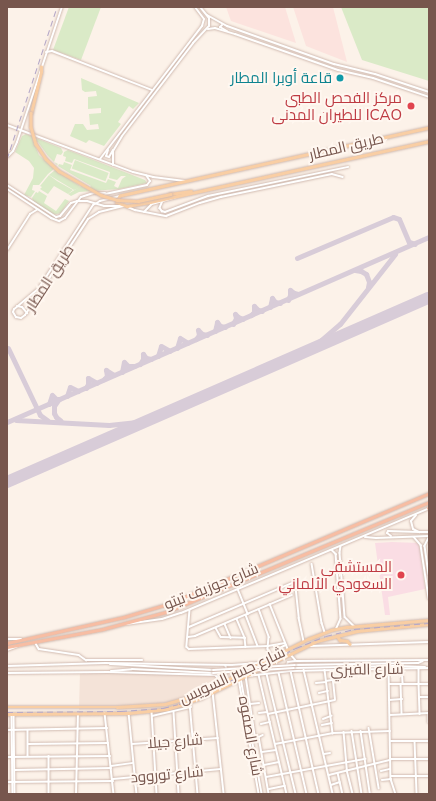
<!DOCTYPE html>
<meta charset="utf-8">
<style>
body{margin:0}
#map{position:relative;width:436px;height:801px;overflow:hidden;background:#fcf2e9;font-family:Mulish,Cairo,sans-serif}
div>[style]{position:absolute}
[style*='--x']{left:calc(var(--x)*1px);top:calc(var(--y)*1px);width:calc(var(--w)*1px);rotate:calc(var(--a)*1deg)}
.residential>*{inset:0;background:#f4e3d8}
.commercial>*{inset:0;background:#fce3de}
.medical>*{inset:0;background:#fadde4}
.green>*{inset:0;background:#daeac7;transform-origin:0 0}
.taxiway>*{height:5px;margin:-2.5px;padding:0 2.5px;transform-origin:2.5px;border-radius:2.5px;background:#d8ccd8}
.runway>*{height:12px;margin:-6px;padding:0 6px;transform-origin:6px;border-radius:6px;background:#d8ccd8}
.roads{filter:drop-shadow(0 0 1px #d1bbb1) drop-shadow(0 0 1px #d1bbb1)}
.minor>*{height:1.5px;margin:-0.75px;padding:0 0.75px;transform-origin:0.75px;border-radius:0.75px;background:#fff}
.tertiary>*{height:2px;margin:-1px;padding:0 1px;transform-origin:1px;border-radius:1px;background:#fff}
.secondary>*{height:2px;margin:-1px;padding:0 1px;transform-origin:1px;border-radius:1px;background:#fff}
.primary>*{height:2.5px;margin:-1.25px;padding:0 1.25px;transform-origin:1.25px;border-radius:1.25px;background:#f9cea4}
.trunk>*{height:3px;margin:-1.5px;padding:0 1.5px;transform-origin:1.5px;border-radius:1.5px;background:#f7bda3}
.rail>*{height:1px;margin-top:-0.5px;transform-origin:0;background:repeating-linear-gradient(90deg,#b4a7c7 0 6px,transparent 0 10px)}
.bridges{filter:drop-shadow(0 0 1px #d4baaf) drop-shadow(0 0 1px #d4baaf)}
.secondary-bridge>*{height:2px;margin:-1px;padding:0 1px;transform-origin:1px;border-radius:1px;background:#fff}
.primary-bridge>*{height:2.5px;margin:-1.25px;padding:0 1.25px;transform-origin:1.25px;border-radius:1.25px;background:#f9cea4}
.dots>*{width:11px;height:11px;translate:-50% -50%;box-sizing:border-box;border:2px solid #fff7f0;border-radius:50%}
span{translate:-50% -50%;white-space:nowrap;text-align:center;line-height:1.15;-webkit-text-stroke:4px #fff7f0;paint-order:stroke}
.culture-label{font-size:15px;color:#0d838f}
.right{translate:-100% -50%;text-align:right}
.health-label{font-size:15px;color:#be3a42}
.street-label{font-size:15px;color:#77564d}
.frame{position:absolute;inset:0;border:8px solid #77564d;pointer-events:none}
</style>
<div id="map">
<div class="residential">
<div style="clip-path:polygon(242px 668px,246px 670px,244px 674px,180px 703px,140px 709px,79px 710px,80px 671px)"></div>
</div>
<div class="commercial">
<div style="clip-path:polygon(226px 7px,285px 7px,296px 43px,231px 21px)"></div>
<div style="clip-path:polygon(293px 7px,333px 7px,347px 62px,306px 46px)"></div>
</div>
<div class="medical">
<div style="clip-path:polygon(392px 542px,419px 543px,425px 589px,388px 597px,390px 615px,385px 615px,375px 543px)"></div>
</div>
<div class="green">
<div style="clip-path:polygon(69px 7px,101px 7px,81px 60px,53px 50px)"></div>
<div style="clip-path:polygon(341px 7px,429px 7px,429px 81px,362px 60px)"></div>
<div style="clip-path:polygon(81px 78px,139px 103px,133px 109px,129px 106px,118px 122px,121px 124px,104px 146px,89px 140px,86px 143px,70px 136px,75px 124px,83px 124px,87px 130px,99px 129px,98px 124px,90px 125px,89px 114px,101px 113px,101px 108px,88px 109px,88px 97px,97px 96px,96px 91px,85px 92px,82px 90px)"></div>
<div style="clip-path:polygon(26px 134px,61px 148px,63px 152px,61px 155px,57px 154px,54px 162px,58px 164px,57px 165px,48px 156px,38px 142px,34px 143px,39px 155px,54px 169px,48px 174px,34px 158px,48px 174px,39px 185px,33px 185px,32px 190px,35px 191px,31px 197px,24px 195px,33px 178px,34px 168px,29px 161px,15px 152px,22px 136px)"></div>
<div style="clip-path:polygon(68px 150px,145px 180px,147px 183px,119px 189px,79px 192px,71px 196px,68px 194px,81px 186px,88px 190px,91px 186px,58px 166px,59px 164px,63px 165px,64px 162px,72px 165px,70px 170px,106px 183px,108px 179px,116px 182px,114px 186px,118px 188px,122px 179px,126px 176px,121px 176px,117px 180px,109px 178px,110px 172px,74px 159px,72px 163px,65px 161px,66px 157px,63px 156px,64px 152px)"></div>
<div style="left:75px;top:160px;width:36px;height:9px;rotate:21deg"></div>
<div style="clip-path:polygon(55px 170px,80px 186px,79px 188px,74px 190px,49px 175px)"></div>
<div style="clip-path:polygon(49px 175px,57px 181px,73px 190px,68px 194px,54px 186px,48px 194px,40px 189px,42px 187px,40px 186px)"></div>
<div style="clip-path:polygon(39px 191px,47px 196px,44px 203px,56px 211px,65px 199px,69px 201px,61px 213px,53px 215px,33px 201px,32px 198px,36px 192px,38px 193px)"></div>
</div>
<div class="taxiway">
<div style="--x:297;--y:258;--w:104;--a:-23.1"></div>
<div style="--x:393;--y:217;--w:6;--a:18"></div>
<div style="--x:399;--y:219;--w:25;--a:67"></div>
<div style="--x:409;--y:242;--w:6;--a:18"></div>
<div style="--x:355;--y:270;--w:6;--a:9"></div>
<div style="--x:361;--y:271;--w:6;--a:31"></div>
<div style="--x:366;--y:274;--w:9;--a:69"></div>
<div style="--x:369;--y:282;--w:5;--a:101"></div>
<div style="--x:288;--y:300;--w:5;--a:-68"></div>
<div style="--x:290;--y:295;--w:5;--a:-90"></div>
<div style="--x:290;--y:290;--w:5;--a:37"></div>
<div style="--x:294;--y:293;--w:4;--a:14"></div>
<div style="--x:270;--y:307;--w:9;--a:-77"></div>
<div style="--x:272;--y:298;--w:5;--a:53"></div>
<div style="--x:275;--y:302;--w:5;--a:11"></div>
<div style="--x:251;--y:315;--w:4;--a:-45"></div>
<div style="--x:254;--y:312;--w:6;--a:-90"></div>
<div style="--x:254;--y:306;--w:6;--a:45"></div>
<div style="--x:258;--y:310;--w:4;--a:14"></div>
<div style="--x:233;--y:324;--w:7;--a:-63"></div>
<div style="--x:236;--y:318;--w:4;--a:-104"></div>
<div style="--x:235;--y:314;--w:4;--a:45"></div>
<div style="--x:238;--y:317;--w:5;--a:22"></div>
<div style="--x:215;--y:331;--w:9;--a:-77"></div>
<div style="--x:217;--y:322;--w:5;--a:53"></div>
<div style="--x:220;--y:326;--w:5;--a:11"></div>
<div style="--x:196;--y:339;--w:5;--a:-53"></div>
<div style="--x:199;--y:335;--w:5;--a:-101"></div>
<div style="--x:198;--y:330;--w:6;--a:45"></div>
<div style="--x:202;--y:334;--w:5;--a:11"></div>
<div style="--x:8;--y:348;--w:74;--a:64.5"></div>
<div style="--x:40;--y:415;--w:9;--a:36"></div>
<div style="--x:177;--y:348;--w:10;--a:-73"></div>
<div style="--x:180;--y:338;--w:9;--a:32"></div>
<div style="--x:301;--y:354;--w:22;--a:-34"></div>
<div style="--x:319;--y:342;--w:28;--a:-41"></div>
<div style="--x:340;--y:324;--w:89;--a:-51.8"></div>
<div style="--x:158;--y:356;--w:10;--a:-73"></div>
<div style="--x:161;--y:346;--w:10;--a:29"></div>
<div style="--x:140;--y:364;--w:6;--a:-59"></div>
<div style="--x:143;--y:359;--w:5;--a:-90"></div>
<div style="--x:143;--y:354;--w:5;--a:53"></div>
<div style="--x:146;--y:358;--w:5;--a:11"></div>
<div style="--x:122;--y:372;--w:10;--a:-79"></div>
<div style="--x:124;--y:362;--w:6;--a:45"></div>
<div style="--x:128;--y:366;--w:6;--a:0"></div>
<div style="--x:104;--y:379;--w:4;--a:-45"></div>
<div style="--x:107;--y:376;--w:6;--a:-99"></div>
<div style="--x:106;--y:370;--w:9;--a:32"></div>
<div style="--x:86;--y:388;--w:4;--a:-63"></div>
<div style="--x:88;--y:384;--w:6;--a:-90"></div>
<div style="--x:88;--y:378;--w:10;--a:29"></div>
<div style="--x:67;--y:396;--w:9;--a:-72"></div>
<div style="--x:70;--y:387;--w:9;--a:27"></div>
<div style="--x:58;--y:400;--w:7;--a:124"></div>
<div style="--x:54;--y:406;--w:7;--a:90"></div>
<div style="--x:54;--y:413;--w:4;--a:63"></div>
<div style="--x:56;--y:417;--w:6;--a:39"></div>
<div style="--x:49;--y:404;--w:9;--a:-72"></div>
<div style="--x:52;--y:395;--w:6;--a:45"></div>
<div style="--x:56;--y:399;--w:3;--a:0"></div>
<div style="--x:16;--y:420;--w:93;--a:3.1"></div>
<div style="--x:109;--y:425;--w:28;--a:-6"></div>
<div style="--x:137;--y:422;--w:23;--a:-15"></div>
<div style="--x:7;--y:422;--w:461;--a:-23.7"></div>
<div style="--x:7;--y:481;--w:9;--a:-18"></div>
</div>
<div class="runway">
<div style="--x:7;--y:482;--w:460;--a:-23.6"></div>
</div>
<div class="roads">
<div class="minor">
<div style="--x:163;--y:201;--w:8;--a:113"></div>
<div style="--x:160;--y:208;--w:4;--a:56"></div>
<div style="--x:162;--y:211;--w:3;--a:18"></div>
<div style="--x:165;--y:212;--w:46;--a:-20.4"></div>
<div style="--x:208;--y:196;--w:143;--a:-11.7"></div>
<div style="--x:128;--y:207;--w:8;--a:23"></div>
<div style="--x:135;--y:210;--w:32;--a:11"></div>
<div style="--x:166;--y:216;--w:36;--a:-21"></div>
<div style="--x:200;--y:203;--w:22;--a:-16"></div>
<div style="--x:221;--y:197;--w:113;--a:-11.7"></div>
<div style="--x:332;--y:174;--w:11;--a:15"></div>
<div style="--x:144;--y:212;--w:11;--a:-45"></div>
<div style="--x:152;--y:204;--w:26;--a:-16"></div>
<div style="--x:414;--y:537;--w:11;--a:49"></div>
<div style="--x:421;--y:545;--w:54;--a:81.4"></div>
<div style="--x:429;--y:538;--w:9;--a:117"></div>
<div style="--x:425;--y:546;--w:28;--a:82"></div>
<div style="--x:341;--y:546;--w:7;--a:98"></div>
<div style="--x:340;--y:553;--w:64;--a:85.5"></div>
<div style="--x:345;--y:617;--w:13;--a:45"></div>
<div style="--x:332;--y:550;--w:6;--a:45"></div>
<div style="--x:336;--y:554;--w:65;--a:85.6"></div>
<div style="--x:341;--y:619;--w:10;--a:114"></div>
<div style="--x:312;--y:564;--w:60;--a:80.4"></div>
<div style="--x:322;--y:623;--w:9;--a:72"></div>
<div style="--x:296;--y:587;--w:31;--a:84"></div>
<div style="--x:299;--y:618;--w:24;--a:78"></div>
<div style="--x:238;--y:589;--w:27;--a:68"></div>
<div style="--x:270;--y:604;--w:48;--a:68.2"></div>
<div style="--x:259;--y:609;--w:30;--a:70"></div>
<div style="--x:269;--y:637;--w:12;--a:95"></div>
<div style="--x:268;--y:649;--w:9;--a:63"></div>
<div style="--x:190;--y:610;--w:37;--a:95"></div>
<div style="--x:187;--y:647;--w:3;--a:45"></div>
<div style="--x:189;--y:649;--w:79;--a:-2.2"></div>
<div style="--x:268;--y:646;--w:17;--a:-10"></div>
<div style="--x:246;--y:615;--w:33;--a:69"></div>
<div style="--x:237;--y:619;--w:21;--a:67"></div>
<div style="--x:245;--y:638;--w:9;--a:84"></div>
<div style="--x:225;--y:624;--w:15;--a:67"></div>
<div style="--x:189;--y:627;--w:112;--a:-23.1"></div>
<div style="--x:216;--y:628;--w:10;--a:61"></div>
<div style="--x:221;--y:637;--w:24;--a:2"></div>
<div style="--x:188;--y:637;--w:7;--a:-8"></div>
<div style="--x:195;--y:636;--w:105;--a:-22.9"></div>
<div style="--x:35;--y:642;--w:8;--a:60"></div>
<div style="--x:39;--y:649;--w:40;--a:8.5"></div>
<div style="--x:79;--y:655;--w:9;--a:36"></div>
<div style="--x:86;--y:660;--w:56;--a:0"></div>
<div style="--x:276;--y:650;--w:11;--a:-27"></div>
<div style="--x:402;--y:668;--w:16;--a:86"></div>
<div style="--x:419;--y:668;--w:16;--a:90"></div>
<div style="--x:419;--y:684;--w:10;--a:0"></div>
<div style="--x:389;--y:669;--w:110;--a:89"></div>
<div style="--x:391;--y:779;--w:16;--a:72"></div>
<div style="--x:304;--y:670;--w:127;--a:76.8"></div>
<div style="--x:325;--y:670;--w:64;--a:82.8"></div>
<div style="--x:291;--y:671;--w:126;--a:77.2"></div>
<div style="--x:279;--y:673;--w:124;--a:77"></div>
<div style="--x:267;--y:674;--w:123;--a:76.4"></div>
<div style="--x:259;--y:675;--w:122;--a:76.8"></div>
<div style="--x:246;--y:676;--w:60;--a:81.3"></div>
<div style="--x:255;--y:735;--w:4;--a:27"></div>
<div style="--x:259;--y:737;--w:58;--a:80"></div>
<div style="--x:241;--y:678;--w:118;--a:79.7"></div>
<div style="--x:239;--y:679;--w:117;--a:80.1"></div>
<div style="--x:326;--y:681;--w:12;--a:-9"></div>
<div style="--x:316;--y:683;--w:10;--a:-6"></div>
<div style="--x:389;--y:684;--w:30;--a:0"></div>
<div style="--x:419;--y:684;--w:30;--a:88"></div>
<div style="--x:401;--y:684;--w:30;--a:88"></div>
<div style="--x:213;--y:692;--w:103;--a:83.8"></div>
<div style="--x:319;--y:693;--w:9;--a:-13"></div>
<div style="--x:420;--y:697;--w:9;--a:0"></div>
<div style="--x:389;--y:700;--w:13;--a:-4"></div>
<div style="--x:190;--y:703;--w:91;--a:85"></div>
<div style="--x:250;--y:704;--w:9;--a:-6"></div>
<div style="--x:152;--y:712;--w:82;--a:86.5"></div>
<div style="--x:174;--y:712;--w:82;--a:86.5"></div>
<div style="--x:105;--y:713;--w:81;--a:83.7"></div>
<div style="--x:129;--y:713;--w:81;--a:84.4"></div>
<div style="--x:259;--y:713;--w:8;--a:-7"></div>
<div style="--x:429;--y:713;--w:9;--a:90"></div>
<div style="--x:12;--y:714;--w:80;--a:89.3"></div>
<div style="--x:14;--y:714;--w:80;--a:89.3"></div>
<div style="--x:268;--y:714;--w:68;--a:-11.8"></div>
<div style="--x:335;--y:700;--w:20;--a:-96"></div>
<div style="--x:390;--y:715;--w:39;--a:-3"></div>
<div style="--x:152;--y:716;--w:40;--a:-13"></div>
<div style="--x:323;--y:719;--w:9;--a:-21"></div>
<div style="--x:261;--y:724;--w:9;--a:-13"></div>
<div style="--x:322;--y:725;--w:10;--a:-11"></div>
<div style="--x:369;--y:728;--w:61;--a:80.5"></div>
<div style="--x:7;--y:730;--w:100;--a:-1.1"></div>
<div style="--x:28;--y:730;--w:26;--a:90"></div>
<div style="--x:352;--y:731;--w:64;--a:81"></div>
<div style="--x:361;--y:731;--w:62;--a:81.6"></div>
<div style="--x:344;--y:732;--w:38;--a:85"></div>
<div style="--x:347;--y:770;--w:25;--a:76"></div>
<div style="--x:259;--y:737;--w:4;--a:-27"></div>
<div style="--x:391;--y:741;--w:38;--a:0"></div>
<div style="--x:415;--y:741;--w:53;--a:87.8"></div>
<div style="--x:28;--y:744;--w:80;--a:-0.7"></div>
<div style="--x:132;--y:744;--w:86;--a:-4"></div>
<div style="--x:275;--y:744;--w:59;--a:-10.7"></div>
<div style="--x:333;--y:733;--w:57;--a:-2"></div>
<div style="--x:262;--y:752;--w:14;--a:-8"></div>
<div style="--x:324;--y:754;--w:6;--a:-9"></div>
<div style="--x:49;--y:756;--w:38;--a:90"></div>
<div style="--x:7;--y:757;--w:103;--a:-0.6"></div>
<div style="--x:390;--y:759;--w:39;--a:0"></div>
<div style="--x:264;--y:765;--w:15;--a:-11"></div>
<div style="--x:111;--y:766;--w:22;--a:-8"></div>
<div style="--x:15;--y:770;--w:96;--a:-1.2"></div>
<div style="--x:381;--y:771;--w:9;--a:-13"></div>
<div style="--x:338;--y:773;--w:22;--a:77"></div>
<div style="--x:329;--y:775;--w:63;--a:-13.8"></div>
<div style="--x:391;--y:776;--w:38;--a:0"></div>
<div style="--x:266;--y:777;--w:101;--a:-10.3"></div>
<div style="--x:113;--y:779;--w:108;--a:-5.3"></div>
<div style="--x:382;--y:780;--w:9;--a:-6"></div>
<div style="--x:7;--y:782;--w:106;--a:-0.5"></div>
<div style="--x:331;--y:785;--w:9;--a:-18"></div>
<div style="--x:269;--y:789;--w:16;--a:-11"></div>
<div style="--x:76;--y:794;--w:80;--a:-88.6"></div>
</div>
<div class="tertiary">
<div style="--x:207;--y:15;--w:23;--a:29"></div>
<div style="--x:227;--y:26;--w:114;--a:19.6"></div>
<div style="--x:334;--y:64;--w:42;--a:13.7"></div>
<div style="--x:375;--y:74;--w:57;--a:18.4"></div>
<div style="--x:222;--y:25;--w:3;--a:135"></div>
<div style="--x:220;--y:27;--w:8;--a:30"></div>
<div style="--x:208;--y:29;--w:7;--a:-8"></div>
<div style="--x:215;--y:28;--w:21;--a:17"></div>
<div style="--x:235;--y:34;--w:109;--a:19.3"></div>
<div style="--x:338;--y:70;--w:36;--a:13"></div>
<div style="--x:373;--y:78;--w:59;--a:18.7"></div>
<div style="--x:46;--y:52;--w:6;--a:-9"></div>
<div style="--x:52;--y:51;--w:107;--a:21.3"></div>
<div style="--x:120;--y:196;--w:21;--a:166"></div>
<div style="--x:100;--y:201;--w:8;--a:150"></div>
<div style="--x:93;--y:205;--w:100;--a:123.2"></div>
<div style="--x:38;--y:289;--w:31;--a:140"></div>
<div style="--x:14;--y:309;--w:3;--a:108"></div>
<div style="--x:13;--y:312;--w:6;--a:59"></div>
<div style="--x:16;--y:317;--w:5;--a:11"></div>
<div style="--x:21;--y:318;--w:5;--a:-37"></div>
<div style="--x:25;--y:315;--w:115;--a:-56.7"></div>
<div style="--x:88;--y:219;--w:13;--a:-32"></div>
<div style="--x:99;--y:212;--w:25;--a:-14"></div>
<div style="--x:7;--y:250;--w:43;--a:-57.4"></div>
<div style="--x:30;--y:214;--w:9;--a:-32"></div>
<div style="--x:17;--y:306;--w:5;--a:11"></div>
<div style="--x:22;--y:307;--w:8;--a:50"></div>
<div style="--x:416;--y:515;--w:8;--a:130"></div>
<div style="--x:411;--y:521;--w:8;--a:76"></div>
<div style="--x:413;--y:529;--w:7;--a:27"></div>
<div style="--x:419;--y:532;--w:10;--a:0"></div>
<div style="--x:391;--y:536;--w:5;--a:-143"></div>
<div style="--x:387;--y:533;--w:2;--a:-63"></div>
<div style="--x:388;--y:531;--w:31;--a:2"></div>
<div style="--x:365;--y:537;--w:11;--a:5"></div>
<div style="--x:376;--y:538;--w:53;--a:-2.2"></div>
<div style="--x:126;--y:624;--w:36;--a:-8"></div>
<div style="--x:162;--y:619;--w:20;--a:-18"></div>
<div style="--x:181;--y:613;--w:269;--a:-22.9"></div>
<div style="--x:310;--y:646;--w:119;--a:-1.9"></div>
</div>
<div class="secondary">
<div style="--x:7;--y:125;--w:134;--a:20.5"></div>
<div style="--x:133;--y:172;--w:21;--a:14"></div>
<div style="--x:153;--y:177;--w:34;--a:7"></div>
<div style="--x:108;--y:150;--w:6;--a:108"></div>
<div style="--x:106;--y:156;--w:3;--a:18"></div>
<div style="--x:109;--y:157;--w:8;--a:-60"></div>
<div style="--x:7;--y:157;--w:8;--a:-45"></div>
<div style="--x:13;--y:151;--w:10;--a:-66"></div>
<div style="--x:17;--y:142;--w:142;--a:-71.6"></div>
<div style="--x:100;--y:159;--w:168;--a:-52.5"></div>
<div style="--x:202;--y:26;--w:7;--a:-74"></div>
<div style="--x:204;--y:19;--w:15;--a:-127"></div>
<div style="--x:113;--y:165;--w:14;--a:-90"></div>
<div style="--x:113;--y:151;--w:17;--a:-59"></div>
<div style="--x:122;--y:136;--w:117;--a:-52.6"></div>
<div style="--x:193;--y:43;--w:23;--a:-47"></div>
<div style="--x:209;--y:26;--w:8;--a:-90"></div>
<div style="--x:209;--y:18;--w:14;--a:-129"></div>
<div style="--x:7;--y:185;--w:59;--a:33.1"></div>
<div style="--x:56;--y:217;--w:4;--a:-14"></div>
<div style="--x:60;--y:216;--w:17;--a:-50"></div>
<div style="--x:71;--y:203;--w:6;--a:-18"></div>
<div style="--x:77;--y:201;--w:10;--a:0"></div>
<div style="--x:87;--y:201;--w:18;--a:16"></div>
<div style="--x:104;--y:206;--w:21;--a:0"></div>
<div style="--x:7;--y:189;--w:53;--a:33.4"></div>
<div style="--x:51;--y:218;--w:9;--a:21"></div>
<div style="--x:59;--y:221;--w:7;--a:-27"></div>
<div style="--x:65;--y:218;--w:26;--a:-53"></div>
<div style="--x:81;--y:197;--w:13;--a:-18"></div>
<div style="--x:93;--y:193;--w:12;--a:0"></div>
<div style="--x:105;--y:194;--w:43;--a:-12.1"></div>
<div style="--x:147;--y:185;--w:5;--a:-53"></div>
<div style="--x:150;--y:181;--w:7;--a:-124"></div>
<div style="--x:7;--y:639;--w:14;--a:0"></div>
<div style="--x:7;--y:650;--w:15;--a:-20"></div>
<div style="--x:290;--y:654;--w:9;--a:49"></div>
<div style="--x:296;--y:661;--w:133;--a:-0.4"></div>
<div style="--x:110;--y:664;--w:103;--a:3.3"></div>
<div style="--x:295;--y:665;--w:123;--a:-0.9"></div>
<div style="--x:418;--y:663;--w:5;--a:-22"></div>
<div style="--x:7;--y:666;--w:98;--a:-1.8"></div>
<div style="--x:105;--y:663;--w:127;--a:0.9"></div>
<div style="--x:232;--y:665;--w:27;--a:-4"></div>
<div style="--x:286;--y:667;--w:5;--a:-68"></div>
<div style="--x:288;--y:662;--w:7;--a:-8"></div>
<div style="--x:294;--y:668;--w:100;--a:-1.1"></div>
<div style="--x:394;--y:666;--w:31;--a:2"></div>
<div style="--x:111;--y:671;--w:21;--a:-5"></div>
<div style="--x:132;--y:669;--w:81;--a:2.8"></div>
<div style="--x:7;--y:673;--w:101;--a:-0.6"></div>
<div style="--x:108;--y:672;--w:107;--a:1.6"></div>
<div style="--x:215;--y:675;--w:6;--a:45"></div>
<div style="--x:219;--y:679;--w:7;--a:117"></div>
<div style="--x:216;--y:675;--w:10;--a:-11"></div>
<div style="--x:226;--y:673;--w:3;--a:-72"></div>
<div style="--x:227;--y:670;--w:5;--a:-112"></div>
<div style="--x:247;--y:676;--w:44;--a:-6.5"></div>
<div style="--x:291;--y:671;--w:138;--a:-1.2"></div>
</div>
<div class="primary">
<div style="--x:31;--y:113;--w:42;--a:-76.3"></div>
<div style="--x:41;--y:72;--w:5;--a:-90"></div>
<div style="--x:429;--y:128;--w:316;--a:167.6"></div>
<div style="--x:120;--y:196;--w:7;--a:117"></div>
<div style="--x:117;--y:202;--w:11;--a:22"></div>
<div style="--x:127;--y:206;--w:23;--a:-10"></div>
<div style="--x:150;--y:202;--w:286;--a:-12.3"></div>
<div style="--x:170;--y:194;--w:21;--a:-8"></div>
<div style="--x:337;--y:635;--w:6;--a:59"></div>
<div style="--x:340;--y:640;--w:7;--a:8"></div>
<div style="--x:347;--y:641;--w:4;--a:45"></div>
<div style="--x:7;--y:707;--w:110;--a:0"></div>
<div style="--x:117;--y:707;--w:48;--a:-3.6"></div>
<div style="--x:165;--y:704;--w:35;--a:-16"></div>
<div style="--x:199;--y:694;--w:122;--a:-26.8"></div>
<div style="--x:308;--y:639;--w:25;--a:-21"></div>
<div style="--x:331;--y:630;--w:16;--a:-11"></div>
<div style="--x:347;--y:627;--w:82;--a:-4.9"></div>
<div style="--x:7;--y:714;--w:122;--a:-0.5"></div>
<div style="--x:129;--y:713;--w:38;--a:-6"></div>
<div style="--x:167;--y:709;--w:36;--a:-18"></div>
<div style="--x:201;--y:698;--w:129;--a:-26.2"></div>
<div style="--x:317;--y:641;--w:41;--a:-14"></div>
<div style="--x:357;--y:631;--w:72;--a:-5.6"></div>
</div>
<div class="trunk">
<div style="--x:428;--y:508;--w:1;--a:-45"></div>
<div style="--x:7;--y:643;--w:120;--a:-12.5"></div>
<div style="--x:124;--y:617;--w:46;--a:-16.5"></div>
<div style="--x:168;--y:604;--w:284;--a:-23"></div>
<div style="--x:7;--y:647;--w:98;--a:-10.6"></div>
<div style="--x:103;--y:629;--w:65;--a:-15.1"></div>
<div style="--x:166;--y:612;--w:285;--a:-22.7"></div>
</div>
</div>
<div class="rail">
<div style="--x:7;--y:159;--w:160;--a:-71.8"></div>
<div style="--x:7;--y:712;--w:114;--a:-0.5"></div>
<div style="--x:121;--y:711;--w:42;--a:-4.1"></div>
<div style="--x:163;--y:708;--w:16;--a:-14"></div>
<div style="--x:179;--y:704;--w:27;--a:-22"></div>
<div style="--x:204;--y:694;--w:103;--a:-26.6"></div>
<div style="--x:296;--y:648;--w:32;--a:-22"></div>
<div style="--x:326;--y:636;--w:29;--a:-14"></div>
<div style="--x:354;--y:629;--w:75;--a:-4.6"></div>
</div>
<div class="bridges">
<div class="secondary-bridge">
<div style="--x:213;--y:670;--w:82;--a:-3.5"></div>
<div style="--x:213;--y:673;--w:81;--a:-3.5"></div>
</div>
<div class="primary-bridge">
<div style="--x:31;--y:113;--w:14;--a:90"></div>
<div style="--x:31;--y:127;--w:18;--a:74"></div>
<div style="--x:36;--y:144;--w:18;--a:56"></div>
<div style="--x:46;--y:159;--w:18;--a:43"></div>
<div style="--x:59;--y:171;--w:48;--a:29.7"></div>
<div style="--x:101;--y:195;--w:17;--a:17"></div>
<div style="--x:117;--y:200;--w:21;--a:3"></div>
<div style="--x:138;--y:201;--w:33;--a:-12"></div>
</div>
</div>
<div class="dots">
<div style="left:340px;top:78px;background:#0f9aa8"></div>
<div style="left:411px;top:106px;background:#e0444e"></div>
<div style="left:401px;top:575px;background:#e0444e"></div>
</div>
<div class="culture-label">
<span class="right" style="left:332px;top:78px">قاعة أوبرا المطار</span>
</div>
<div class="health-label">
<span class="right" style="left:402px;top:106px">مركز الفحص الطبى<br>للطيران المدنى ICAO</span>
<span class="right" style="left:392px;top:575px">المستشفى<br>السعودي الألماني</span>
</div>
<div class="street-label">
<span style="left:346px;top:146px;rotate:-13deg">طريق المطار</span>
<span style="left:49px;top:278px;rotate:-57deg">طريق المطار</span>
<span style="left:211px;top:586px;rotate:-22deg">شارع جوزيف تيتو</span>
<span style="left:367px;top:669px;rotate:-1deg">شارع الفيزي</span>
<span style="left:232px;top:675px;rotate:-25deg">شارع جسر السويس</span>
<span style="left:251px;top:736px;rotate:80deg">شارع الصفوه</span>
<span style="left:175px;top:741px;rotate:-4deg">شارع جيلا</span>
<span style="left:167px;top:774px;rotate:-5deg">شارع توروود</span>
</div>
<div class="frame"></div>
</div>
